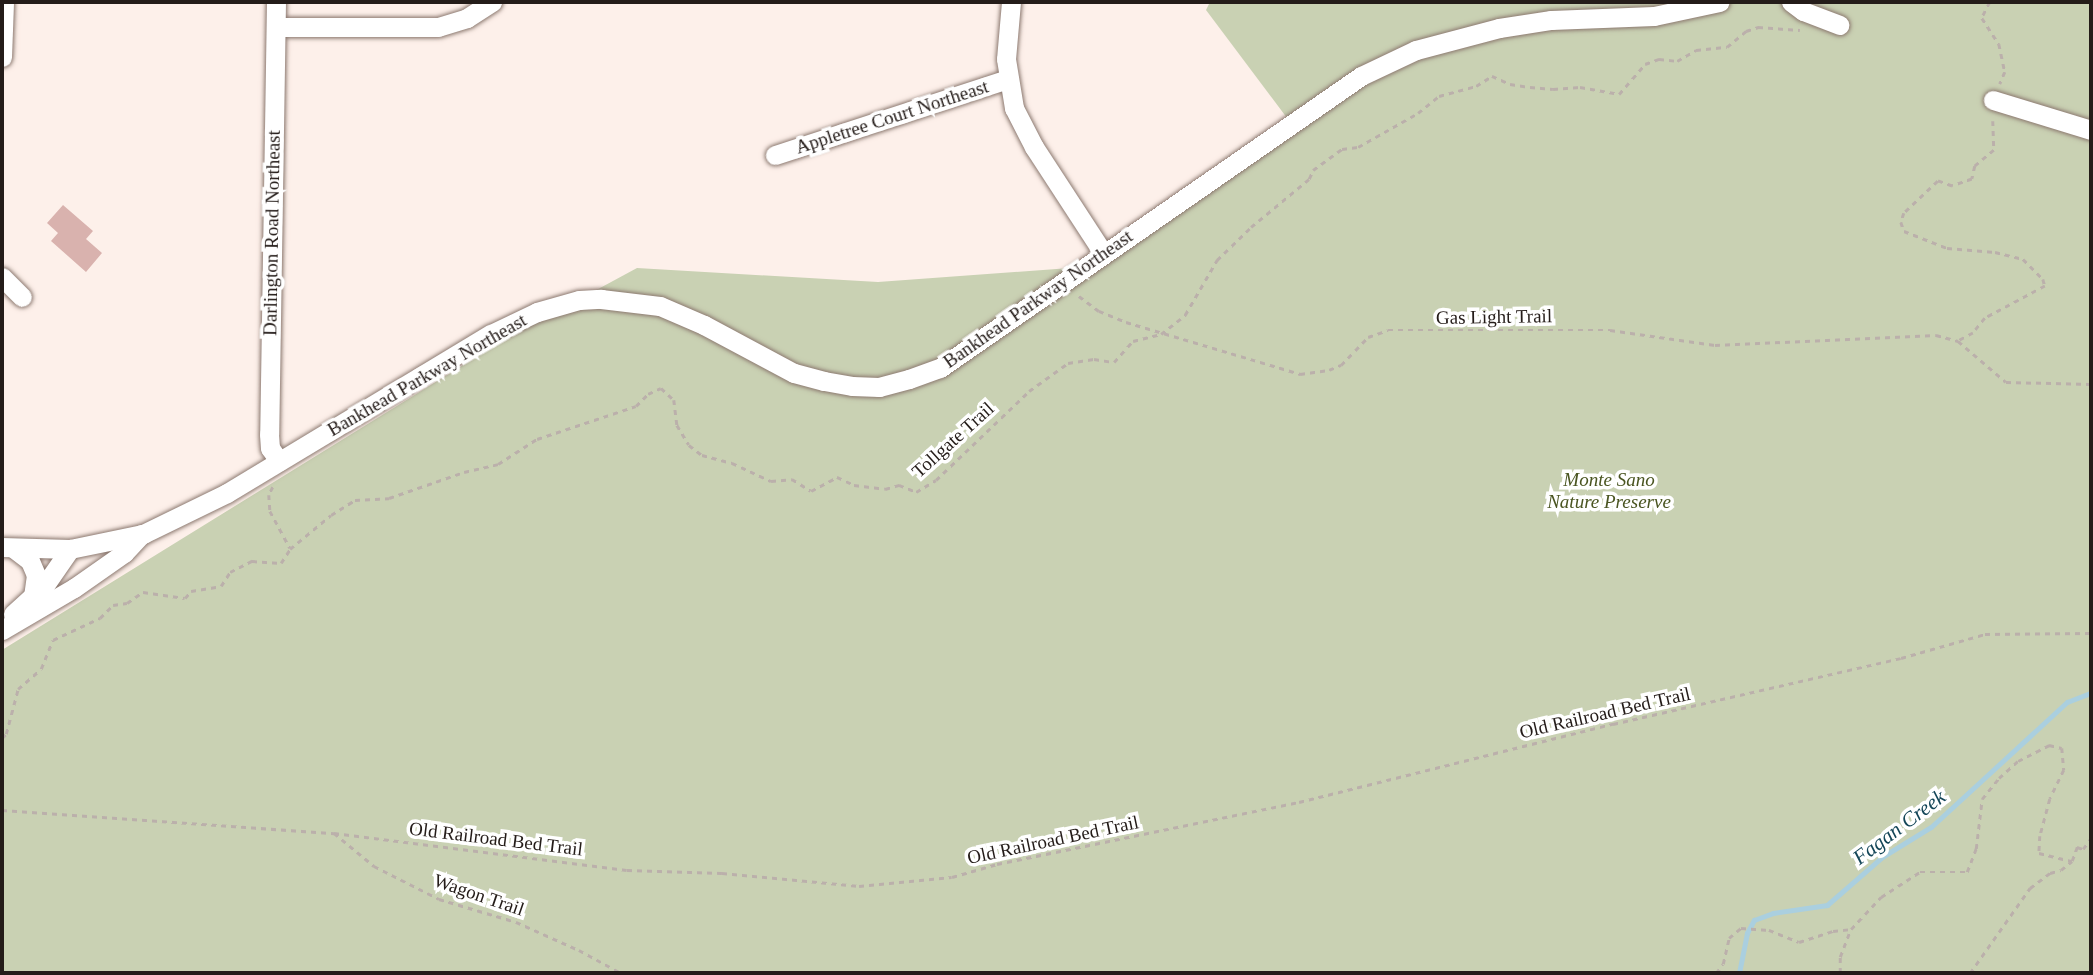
<!DOCTYPE html>
<style>
body{margin:0}
#map{position:relative;width:2093px;height:975px;overflow:hidden;background:#fdf0ea;font-family:Georgia,serif}
div>[style]{position:absolute}
[style*='--x']{left:calc(var(--x)*1px);top:calc(var(--y)*1px);width:calc(var(--w)*1px);rotate:calc(var(--a)*1deg)}
.green>*{inset:0;background:#c9d1b3}
.stream>*{height:5px;margin:-2.5px;padding:0 2.5px;transform-origin:2.5px;border-radius:2.5px;background:#aacfdf}
.building>*{inset:0;background:#d9b2ae}
.path>*{height:2.5px;margin-top:-1.25px;transform-origin:0;background:repeating-linear-gradient(90deg,#bbb0ab 0 5px,transparent 0 10px)}
.roads{filter:drop-shadow(0 0 2px #8c7970) drop-shadow(0 0 2px #8c7970)}
.minor>*{height:19px;margin:-9.5px;padding:0 9.5px;transform-origin:9.5px;border-radius:9.5px;background:#fff}
span{translate:-50% -50%;white-space:nowrap;text-align:center;line-height:1.15;-webkit-text-stroke:7px #fff;paint-order:stroke}
.street-label{font-size:19px;color:#241c19}
.park-label{font-size:19px;color:#4a5521;font-style:italic}
.water-label{font-size:21px;color:#144658;font-style:italic}
.frame{position:absolute;inset:0;border:4px solid #241c19;pointer-events:none}
</style>
<div id="map">
<div class="green">
<div style="clip-path:polygon(1210px 2px,2091px 2px,2091px 973px,2px 973px,2px 650px,502px 341px,637px 268px,878px 282px,1097px 266px,1293px 126px,1206px 10px)"></div>
</div>
<div class="stream">
<div style="--x:1739;--y:973;--w:41;--a:-78.7"></div>
<div style="--x:1747;--y:933;--w:15;--a:-62"></div>
<div style="--x:1754;--y:920;--w:20;--a:-20"></div>
<div style="--x:1773;--y:913;--w:55;--a:-8.4"></div>
<div style="--x:1827;--y:905;--w:73;--a:-41.1"></div>
<div style="--x:1882;--y:857;--w:57;--a:-31.5"></div>
<div style="--x:1931;--y:827;--w:185;--a:-42.6"></div>
<div style="--x:2067;--y:702;--w:26;--a:-21"></div>
</div>
<div class="building">
<div style="clip-path:polygon(63px 205px,93px 231px,86px 239px,102px 253px,86px 272px,51px 241px,58px 233px,47px 223px)"></div>
</div>
<div class="path">
<div style="--x:1990;--y:2;--w:18;--a:117"></div>
<div style="--x:1982;--y:18;--w:31;--a:57"></div>
<div style="--x:1999;--y:44;--w:29;--a:78"></div>
<div style="--x:2005;--y:72;--w:13;--a:113"></div>
<div style="--x:1993;--y:121;--w:29;--a:88"></div>
<div style="--x:1994;--y:150;--w:25;--a:140"></div>
<div style="--x:1975;--y:166;--w:13;--a:103"></div>
<div style="--x:1972;--y:179;--w:21;--a:161"></div>
<div style="--x:1952;--y:186;--w:15;--a:-160"></div>
<div style="--x:1938;--y:181;--w:47;--a:136.7"></div>
<div style="--x:1904;--y:213;--w:9;--a:108"></div>
<div style="--x:1901;--y:222;--w:9;--a:72"></div>
<div style="--x:1904;--y:231;--w:46;--a:21.6"></div>
<div style="--x:1947;--y:248;--w:48;--a:4.8"></div>
<div style="--x:1995;--y:252;--w:29;--a:14"></div>
<div style="--x:2023;--y:259;--w:28;--a:45"></div>
<div style="--x:2043;--y:279;--w:7;--a:74"></div>
<div style="--x:2045;--y:286;--w:68;--a:151.9"></div>
<div style="--x:1985;--y:318;--w:19;--a:129"></div>
<div style="--x:1973;--y:333;--w:17;--a:152"></div>
<div style="--x:1958;--y:341;--w:63;--a:40.5"></div>
<div style="--x:2006;--y:382;--w:85;--a:1.3"></div>
<div style="--x:1079;--y:296;--w:25;--a:37"></div>
<div style="--x:1099;--y:311;--w:29;--a:22"></div>
<div style="--x:1126;--y:322;--w:182;--a:16.6"></div>
<div style="--x:1300;--y:374;--w:29;--a:-8"></div>
<div style="--x:1329;--y:370;--w:13;--a:-23"></div>
<div style="--x:1341;--y:365;--w:39;--a:-46"></div>
<div style="--x:1368;--y:337;--w:21;--a:-19"></div>
<div style="--x:1388;--y:330;--w:222;--a:0"></div>
<div style="--x:1610;--y:330;--w:106;--a:8.1"></div>
<div style="--x:1715;--y:345;--w:221;--a:-2.6"></div>
<div style="--x:1936;--y:335;--w:23;--a:15"></div>
<div style="--x:273;--y:487;--w:9;--a:117"></div>
<div style="--x:269;--y:495;--w:16;--a:86"></div>
<div style="--x:270;--y:511;--w:42;--a:61.6"></div>
<div style="--x:2;--y:738;--w:6;--a:-45"></div>
<div style="--x:6;--y:734;--w:47;--a:-75.1"></div>
<div style="--x:18;--y:689;--w:30;--a:-41"></div>
<div style="--x:41;--y:669;--w:31;--a:-68"></div>
<div style="--x:53;--y:640;--w:52;--a:-25.1"></div>
<div style="--x:100;--y:618;--w:18;--a:-45"></div>
<div style="--x:113;--y:605;--w:14;--a:-8"></div>
<div style="--x:127;--y:603;--w:19;--a:-35"></div>
<div style="--x:143;--y:592;--w:42;--a:8.1"></div>
<div style="--x:185;--y:598;--w:9;--a:-49"></div>
<div style="--x:191;--y:591;--w:30;--a:-9"></div>
<div style="--x:221;--y:586;--w:17;--a:-57"></div>
<div style="--x:230;--y:572;--w:25;--a:-27"></div>
<div style="--x:252;--y:561;--w:29;--a:4"></div>
<div style="--x:281;--y:563;--w:17;--a:-57"></div>
<div style="--x:290;--y:549;--w:53;--a:-39.7"></div>
<div style="--x:331;--y:515;--w:28;--a:-32"></div>
<div style="--x:355;--y:500;--w:34;--a:-3"></div>
<div style="--x:389;--y:498;--w:79;--a:-19.1"></div>
<div style="--x:464;--y:472;--w:35;--a:-13"></div>
<div style="--x:498;--y:464;--w:46;--a:-32.7"></div>
<div style="--x:537;--y:439;--w:104;--a:-18.4"></div>
<div style="--x:636;--y:406;--w:17;--a:-45"></div>
<div style="--x:648;--y:394;--w:14;--a:-25"></div>
<div style="--x:661;--y:388;--w:18;--a:43"></div>
<div style="--x:674;--y:400;--w:25;--a:83"></div>
<div style="--x:677;--y:425;--w:23;--a:59"></div>
<div style="--x:689;--y:445;--w:16;--a:38"></div>
<div style="--x:702;--y:455;--w:31;--a:15"></div>
<div style="--x:732;--y:463;--w:43;--a:24.8"></div>
<div style="--x:771;--y:481;--w:21;--a:-5"></div>
<div style="--x:792;--y:479;--w:22;--a:32"></div>
<div style="--x:811;--y:491;--w:30;--a:-28"></div>
<div style="--x:837;--y:477;--w:19;--a:25"></div>
<div style="--x:854;--y:485;--w:31;--a:7"></div>
<div style="--x:885;--y:489;--w:15;--a:-16"></div>
<div style="--x:899;--y:485;--w:18;--a:22"></div>
<div style="--x:916;--y:492;--w:23;--a:-31"></div>
<div style="--x:936;--y:480;--w:129;--a:-43.7"></div>
<div style="--x:1029;--y:391;--w:48;--a:-35.7"></div>
<div style="--x:1068;--y:363;--w:26;--a:-9"></div>
<div style="--x:1094;--y:359;--w:20;--a:9"></div>
<div style="--x:1114;--y:362;--w:28;--a:-48"></div>
<div style="--x:1133;--y:341;--w:29;--a:-14"></div>
<div style="--x:1161;--y:334;--w:31;--a:-38"></div>
<div style="--x:1185;--y:315;--w:64;--a:-59.8"></div>
<div style="--x:1217;--y:260;--w:47;--a:-44.1"></div>
<div style="--x:1251;--y:227;--w:75;--a:-39.6"></div>
<div style="--x:1309;--y:179;--w:10;--a:-66"></div>
<div style="--x:1313;--y:170;--w:36;--a:-36"></div>
<div style="--x:1342;--y:149;--w:16;--a:-7"></div>
<div style="--x:1358;--y:147;--w:69;--a:-29.5"></div>
<div style="--x:1418;--y:113;--w:27;--a:-39"></div>
<div style="--x:1439;--y:96;--w:38;--a:-15"></div>
<div style="--x:1476;--y:86;--w:19;--a:-32"></div>
<div style="--x:1492;--y:76;--w:20;--a:24"></div>
<div style="--x:1510;--y:84;--w:20;--a:9"></div>
<div style="--x:1530;--y:87;--w:23;--a:5"></div>
<div style="--x:1553;--y:89;--w:27;--a:-4"></div>
<div style="--x:1580;--y:87;--w:40;--a:10"></div>
<div style="--x:1619;--y:94;--w:40;--a:-49"></div>
<div style="--x:1645;--y:64;--w:15;--a:-20"></div>
<div style="--x:1659;--y:59;--w:18;--a:6"></div>
<div style="--x:1677;--y:61;--w:22;--a:-30"></div>
<div style="--x:1696;--y:50;--w:31;--a:-6"></div>
<div style="--x:1727;--y:47;--w:25;--a:-40"></div>
<div style="--x:1746;--y:31;--w:13;--a:-18"></div>
<div style="--x:1758;--y:27;--w:42;--a:4.1"></div>
<div style="--x:2;--y:810;--w:333;--a:4"></div>
<div style="--x:334;--y:833;--w:295;--a:7.2"></div>
<div style="--x:627;--y:870;--w:95;--a:1.8"></div>
<div style="--x:722;--y:873;--w:138;--a:5.4"></div>
<div style="--x:859;--y:886;--w:93;--a:-5.5"></div>
<div style="--x:952;--y:877;--w:47;--a:-16.1"></div>
<div style="--x:997;--y:864;--w:308;--a:-11.6"></div>
<div style="--x:1299;--y:802;--w:324;--a:-14"></div>
<div style="--x:1613;--y:724;--w:295;--a:-12.9"></div>
<div style="--x:1901;--y:658;--w:87;--a:-15.9"></div>
<div style="--x:1985;--y:634;--w:106;--a:-0.5"></div>
<div style="--x:334;--y:833;--w:52;--a:39.5"></div>
<div style="--x:374;--y:866;--w:73;--a:26.9"></div>
<div style="--x:439;--y:899;--w:80;--a:16.6"></div>
<div style="--x:516;--y:922;--w:69;--a:24"></div>
<div style="--x:579;--y:950;--w:48;--a:28.7"></div>
<div style="--x:1716;--y:973;--w:11;--a:-52"></div>
<div style="--x:1723;--y:964;--w:27;--a:-77"></div>
<div style="--x:1729;--y:938;--w:16;--a:-40"></div>
<div style="--x:1741;--y:928;--w:28;--a:4"></div>
<div style="--x:1769;--y:930;--w:32;--a:22"></div>
<div style="--x:1799;--y:942;--w:36;--a:-18"></div>
<div style="--x:1833;--y:931;--w:18;--a:-6"></div>
<div style="--x:1851;--y:929;--w:44;--a:-46.8"></div>
<div style="--x:1881;--y:897;--w:46;--a:-32.7"></div>
<div style="--x:1920;--y:872;--w:47;--a:0"></div>
<div style="--x:1967;--y:872;--w:25;--a:-69"></div>
<div style="--x:1976;--y:849;--w:50;--a:-83.2"></div>
<div style="--x:1982;--y:799;--w:27;--a:-51"></div>
<div style="--x:1999;--y:778;--w:25;--a:-42"></div>
<div style="--x:2018;--y:761;--w:35;--a:-27"></div>
<div style="--x:2049;--y:745;--w:13;--a:13"></div>
<div style="--x:2062;--y:748;--w:22;--a:85"></div>
<div style="--x:2064;--y:770;--w:32;--a:116"></div>
<div style="--x:2050;--y:799;--w:38;--a:105"></div>
<div style="--x:2040;--y:836;--w:17;--a:93"></div>
<div style="--x:2039;--y:853;--w:34;--a:14"></div>
<div style="--x:1840;--y:973;--w:16;--a:-90"></div>
<div style="--x:1840;--y:957;--w:30;--a:-69"></div>
<div style="--x:1970;--y:973;--w:104;--a:-54.8"></div>
<div style="--x:2030;--y:888;--w:25;--a:-37"></div>
<div style="--x:2050;--y:873;--w:11;--a:-15"></div>
<div style="--x:2061;--y:870;--w:14;--a:-39"></div>
<div style="--x:2072;--y:861;--w:15;--a:-70"></div>
<div style="--x:2077;--y:847;--w:6;--a:18"></div>
<div style="--x:2083;--y:849;--w:14;--a:-54"></div>
</div>
<div class="roads">
<div class="minor">
<div style="--x:276;--y:2;--w:432;--a:90.9"></div>
<div style="--x:269;--y:434;--w:14;--a:86"></div>
<div style="--x:270;--y:448;--w:16;--a:55"></div>
<div style="--x:1011;--y:2;--w:57;--a:95"></div>
<div style="--x:1006;--y:59;--w:50;--a:80.7"></div>
<div style="--x:1014;--y:108;--w:44;--a:62.9"></div>
<div style="--x:1034;--y:147;--w:126;--a:56.9"></div>
<div style="--x:1791;--y:2;--w:15;--a:37"></div>
<div style="--x:1803;--y:11;--w:39;--a:21"></div>
<div style="--x:276;--y:27;--w:162;--a:0"></div>
<div style="--x:438;--y:27;--w:30;--a:-17"></div>
<div style="--x:467;--y:18;--w:30;--a:-33"></div>
<div style="--x:2;--y:57;--w:55;--a:-87.9"></div>
<div style="--x:1993;--y:100;--w:102;--a:17"></div>
<div style="--x:775;--y:155;--w:245;--a:-18.1"></div>
<div style="--x:2;--y:277;--w:28;--a:45"></div>
<div style="--x:2;--y:547;--w:68;--a:1.7"></div>
<div style="--x:70;--y:549;--w:75;--a:-11.6"></div>
<div style="--x:143;--y:534;--w:93;--a:-26"></div>
<div style="--x:227;--y:493;--w:308;--a:-31.1"></div>
<div style="--x:491;--y:334;--w:51;--a:-25.6"></div>
<div style="--x:537;--y:312;--w:44;--a:-15.9"></div>
<div style="--x:579;--y:300;--w:22;--a:-3"></div>
<div style="--x:601;--y:299;--w:59;--a:6.8"></div>
<div style="--x:660;--y:306;--w:48;--a:23.4"></div>
<div style="--x:704;--y:325;--w:102;--a:28.1"></div>
<div style="--x:794;--y:373;--w:31;--a:15"></div>
<div style="--x:824;--y:381;--w:28;--a:10"></div>
<div style="--x:852;--y:386;--w:27;--a:2"></div>
<div style="--x:879;--y:387;--w:31;--a:-15"></div>
<div style="--x:909;--y:379;--w:33;--a:-20"></div>
<div style="--x:940;--y:368;--w:512;--a:-34.74"></div>
<div style="--x:1361;--y:76;--w:61;--a:-25.3"></div>
<div style="--x:1416;--y:50;--w:86;--a:-14.8"></div>
<div style="--x:1499;--y:28;--w:53;--a:-8.7"></div>
<div style="--x:1551;--y:20;--w:103;--a:-2.2"></div>
<div style="--x:1654;--y:16;--w:67;--a:-12"></div>
<div style="--x:13;--y:548;--w:21;--a:37"></div>
<div style="--x:30;--y:561;--w:15;--a:67"></div>
<div style="--x:36;--y:575;--w:21;--a:98"></div>
<div style="--x:13;--y:614;--w:43;--a:-42.2"></div>
<div style="--x:45;--y:585;--w:44;--a:-55.2"></div>
<div style="--x:2;--y:630;--w:83;--a:-30.3"></div>
<div style="--x:74;--y:588;--w:61;--a:-35"></div>
<div style="--x:124;--y:553;--w:26;--a:-47"></div>
</div>
</div>
<div class="street-label">
<span style="left:892px;top:117px;rotate:-18deg">Appletree Court Northeast</span>
<span style="left:272px;top:233px;rotate:-89deg">Darlington Road Northeast</span>
<span style="left:1038px;top:299px;rotate:-35deg">Bankhead Parkway Northeast</span>
<span style="left:1494px;top:317px;rotate:-1deg">Gas Light Trail</span>
<span style="left:427px;top:375px;rotate:-30deg">Bankhead Parkway Northeast</span>
<span style="left:953px;top:440px;rotate:-42deg">Tollgate Trail</span>
<span style="left:1605px;top:713px;rotate:-13deg">Old Railroad Bed Trail</span>
<span style="left:496px;top:839px;rotate:7deg">Old Railroad Bed Trail</span>
<span style="left:1053px;top:840px;rotate:-12deg">Old Railroad Bed Trail</span>
<span style="left:479px;top:895px;rotate:19deg">Wagon Trail</span>
</div>
<div class="park-label">
<span style="left:1609px;top:491px">Monte Sano<br>Nature Preserve</span>
</div>
<div class="water-label">
<span style="left:1899px;top:827px;rotate:-37deg">Fagan Creek</span>
</div>
<div class="frame"></div>
</div>
